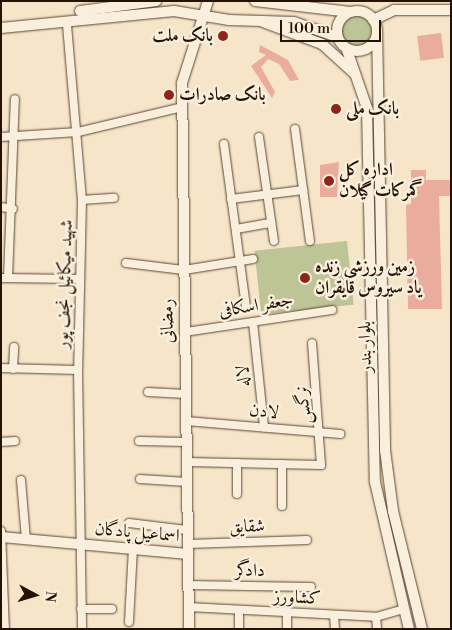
<!DOCTYPE html>
<meta charset="utf-8">
<style>
body{margin:0}
#map{position:relative;width:452px;height:630px;overflow:hidden;background:#f7e5c9;font-family:"Libre Bodoni",Amiri,serif}
div>[style]{position:absolute}
[style*='--x']{left:calc(var(--x)*1px);top:calc(var(--y)*1px);width:calc(var(--w)*1px);rotate:calc(var(--a)*1deg)}
.green>*{inset:0;background:#bdc496;transform-origin:0 0}
.round{border-radius:50%}
.building>*{inset:0;background:#eaad9d;transform-origin:0 0}
.roads{filter:drop-shadow(0 0 1px #594834) drop-shadow(0 0 1px #594834)}
.street>*{height:8px;margin:-4px;padding:0 4px;transform-origin:4px;border-radius:4px;background:#faeedc}
.secondary>*{height:10px;margin:-5px;padding:0 5px;transform-origin:5px;border-radius:5px;background:#faeedc}
.secondary>.ring{margin:-5px;padding:0;box-sizing:content-box;background:none;border:10px solid #faeedc;border-radius:50%}
.dots>*{width:14px;height:14px;translate:-50% -50%;box-sizing:border-box;border:2px solid #faeedc;border-radius:50%}
span{translate:-50% -50%;white-space:nowrap;text-align:center;line-height:1.15;-webkit-text-stroke:5px #faeedc;paint-order:stroke}
.poi-label{font-size:18px;color:#241302;font-weight:700}
.right{translate:-100% -50%;text-align:right}
.left{translate:0 -50%;text-align:left}
.street-label{font-size:18px;color:#241302}
.frame{position:absolute;inset:0;border:2px solid #241302;pointer-events:none}
.north{position:absolute;left:10px;top:570px;width:50px;height:50px;-webkit-text-stroke:4px #faeedc;paint-order:stroke;rotate:96deg;font-size:14px;font-weight:700;line-height:20px;text-align:center;color:#241302}
.north::after{content:'';display:block;margin:auto;width:18px;height:22px;background:#241302;clip-path:polygon(50% 0,100% 100%,50% 72%,0 100%)}
.scale{position:absolute;left:280px;top:20px;width:101px;height:22px;box-sizing:border-box;border:2px solid #241302;border-top:0;padding-left:6px;font-size:15px;line-height:18px;white-space:nowrap;color:#241302;-webkit-text-stroke:4px #faeedc;paint-order:stroke}
</style>
<div id="map">
<div class="green">
<div class="round" style="left:340px;top:15px;width:34px;height:34px"></div>
<div style="left:347px;top:241px;width:64px;height:93px;rotate:84deg"></div>
</div>
<div class="building">
<div style="left:441px;top:33px;width:25px;height:24px;rotate:83deg"></div>
<div style="clip-path:polygon(260px 45px,288px 60px,299px 80px,290px 81px,279px 64px,268px 59px,261px 67px,275px 92px,272px 98px,251px 66px,266px 55px,259px 52px)"></div>
<div style="clip-path:polygon(339px 162px,337px 197px,320px 197px,320px 165px)"></div>
<div style="clip-path:polygon(411px 170px,426px 170px,426px 180px,451px 180px,451px 196px,439px 196px,442px 309px,408px 309px,406px 205px,411px 204px)"></div>
</div>
<div class="roads">
<div class="street">
<div style="--x:67;--y:25;--w:176;--a:85.1"></div>
<div style="--x:82;--y:200;--w:170;--a:91.3"></div>
<div style="--x:78;--y:370;--w:259;--a:89.1"></div>
<div style="--x:295;--y:129;--w:113;--a:82.4"></div>
<div style="--x:1;--y:137;--w:77;--a:-3.7"></div>
<div style="--x:78;--y:132;--w:107;--a:-13.5"></div>
<div style="--x:259;--y:137;--w:105;--a:81.8"></div>
<div style="--x:224;--y:144;--w:164;--a:82.3"></div>
<div style="--x:231;--y:199;--w:73;--a:-7.1"></div>
<div style="--x:82;--y:200;--w:32;--a:-4"></div>
<div style="--x:1;--y:207;--w:12;--a:9"></div>
<div style="--x:236;--y:229;--w:36;--a:-10"></div>
<div style="--x:126;--y:263;--w:58;--a:6.9"></div>
<div style="--x:184;--y:270;--w:70;--a:-9.1"></div>
<div style="--x:1;--y:278;--w:78;--a:0.7"></div>
<div style="--x:8;--y:278;--w:179;--a:-87.8"></div>
<div style="--x:253;--y:322;--w:106;--a:84"></div>
<div style="--x:185;--y:332;--w:149;--a:-8.5"></div>
<div style="--x:1;--y:368;--w:77;--a:1.5"></div>
<div style="--x:13;--y:369;--w:22;--a:-87"></div>
<div style="--x:148;--y:392;--w:38;--a:3"></div>
<div style="--x:186;--y:421;--w:155;--a:4.8"></div>
<div style="--x:139;--y:441;--w:47;--a:1.2"></div>
<div style="--x:1;--y:442;--w:14;--a:-4"></div>
<div style="--x:187;--y:462;--w:134;--a:1.3"></div>
<div style="--x:321;--y:465;--w:122;--a:-94.2"></div>
<div style="--x:140;--y:479;--w:47;--a:3.7"></div>
<div style="--x:21;--y:480;--w:59;--a:85.2"></div>
<div style="--x:237;--y:494;--w:31;--a:-90"></div>
<div style="--x:282;--y:506;--w:42;--a:-90"></div>
<div style="--x:129;--y:523;--w:58;--a:6.9"></div>
<div style="--x:1;--y:531;--w:98;--a:87.7"></div>
<div style="--x:188;--y:544;--w:119;--a:-1.9"></div>
<div style="--x:188;--y:585;--w:123;--a:0.9"></div>
<div style="--x:188;--y:607;--w:188;--a:3"></div>
<div style="--x:376;--y:617;--w:29;--a:-16"></div>
<div style="--x:81;--y:609;--w:31;--a:0"></div>
<div style="--x:239;--y:610;--w:19;--a:90"></div>
<div style="--x:287;--y:612;--w:17;--a:90"></div>
<div style="--x:334;--y:615;--w:14;--a:86"></div>
<div style="--x:376;--y:617;--w:12;--a:85"></div>
<div style="--x:129;--y:622;--w:73;--a:-86.9"></div>
</div>
<div class="secondary">
<div style="--x:255;--y:1;--w:96;--a:6.6"></div>
<div class="ring" style="left:337px;top:11px;width:30px;height:30px"></div>
<div style="--x:80;--y:11;--w:77;--a:-7.5"></div>
<div style="--x:373;--y:20;--w:23;--a:-25"></div>
<div style="--x:394;--y:10;--w:57;--a:0"></div>
<div style="--x:263;--y:22;--w:63;--a:20.4"></div>
<div style="--x:322;--y:44;--w:45;--a:42.3"></div>
<div style="--x:1;--y:28;--w:174;--a:-5.6"></div>
<div style="--x:174;--y:11;--w:56;--a:9.3"></div>
<div style="--x:229;--y:20;--w:65;--a:1.8"></div>
<div style="--x:294;--y:22;--w:46;--a:19.2"></div>
<div style="--x:377;--y:30;--w:420;--a:88.9"></div>
<div style="--x:385;--y:450;--w:62;--a:82.5"></div>
<div style="--x:393;--y:511;--w:122;--a:76.2"></div>
<div style="--x:347;--y:50;--w:61;--a:71"></div>
<div style="--x:367;--y:108;--w:374;--a:88.8"></div>
<div style="--x:375;--y:482;--w:151;--a:77"></div>
<div style="--x:1;--y:537;--w:188;--a:5.2"></div>
<div style="--x:189;--y:629;--w:546;--a:-90.73"></div>
<div style="--x:182;--y:83;--w:86;--a:-72.4"></div>
</div>
</div>
<div class="dots">
<div style="left:223px;top:36px;background:#8f2418"></div>
<div style="left:169px;top:95px;background:#8f2418"></div>
<div style="left:336px;top:109px;background:#8f2418"></div>
<div style="left:329px;top:181px;background:#8f2418"></div>
<div style="left:305px;top:278px;background:#8f2418"></div>
</div>
<div class="poi-label">
<span class="right" style="left:213px;top:36px">بانک ملت</span>
<span class="left" style="left:179px;top:95px">بانک صادرات</span>
<span class="left" style="left:346px;top:109px">بانک ملی</span>
<span class="left" style="left:339px;top:181px">اداره کل<br>گمرکات گیلان</span>
<span class="left" style="left:315px;top:278px">زمین ورزشی زنده<br>یاد سیروس قایقران</span>
</div>
<div class="street-label">
<span style="left:65px;top:284px;rotate:-88deg">شهید میکائیل نجف پور</span>
<span style="left:256px;top:306px;rotate:-9deg">جعفر اسکافی</span>
<span style="left:168px;top:321px;rotate:-91deg">رمضانی</span>
<span style="left:366px;top:347px;rotate:-91deg">بلوار بندر</span>
<span style="left:244px;top:376px;rotate:-95deg">لاله</span>
<span style="left:304px;top:405px;rotate:-96deg">نرگس</span>
<span style="left:264px;top:412px;rotate:5deg">لادن</span>
<span style="left:247px;top:527px;rotate:-2deg">شقایق</span>
<span style="left:137px;top:533px;rotate:5deg">اسماعیل پادگان</span>
<span style="left:250px;top:571px;rotate:1deg">دادگر</span>
<span style="left:297px;top:598px;rotate:3deg">کشاورز</span>
</div>
<div class="frame"></div>
<div class="north">N</div>
<div class="scale">100 m</div>
</div>
